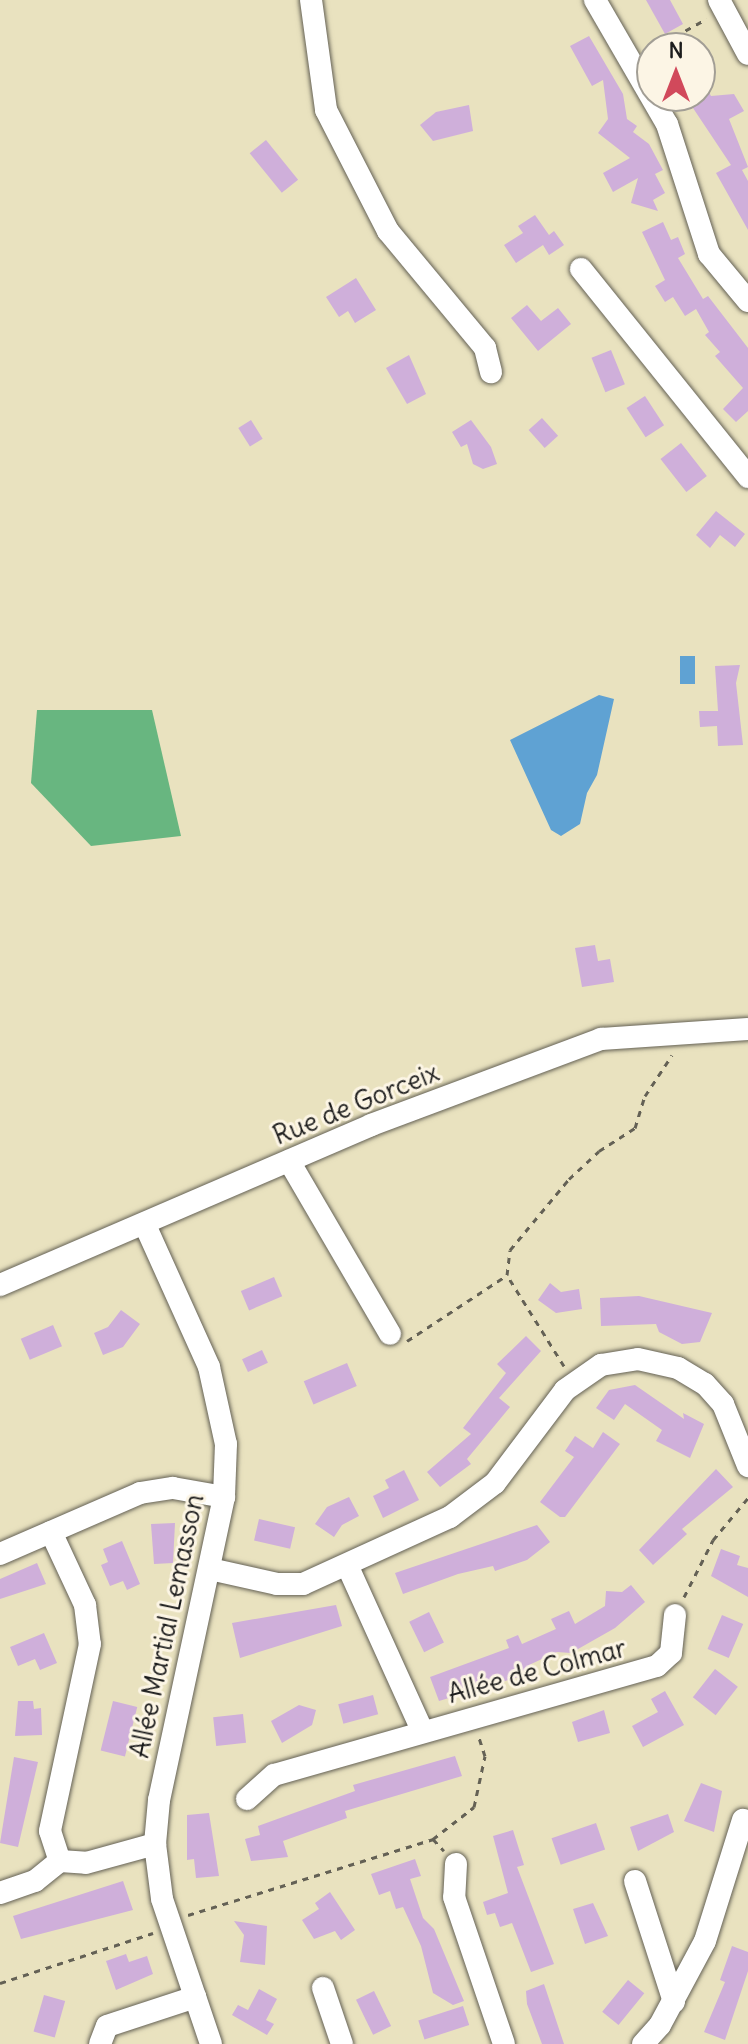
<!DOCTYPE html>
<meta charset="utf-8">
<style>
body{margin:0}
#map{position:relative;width:748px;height:2044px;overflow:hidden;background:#e9e2bf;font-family:Delius,sans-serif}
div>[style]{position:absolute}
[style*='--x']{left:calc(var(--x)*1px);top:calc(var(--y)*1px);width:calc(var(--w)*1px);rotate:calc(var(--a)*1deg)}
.forest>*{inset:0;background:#68b680}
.water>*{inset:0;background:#5fa2d3;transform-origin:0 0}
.building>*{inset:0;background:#cfafda;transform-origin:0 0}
.path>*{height:3px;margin-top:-1.5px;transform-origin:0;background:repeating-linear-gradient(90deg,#646155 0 6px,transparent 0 12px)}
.roads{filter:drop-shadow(0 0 2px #646155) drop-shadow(0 0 2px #646155)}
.minor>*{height:22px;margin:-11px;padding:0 11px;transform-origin:11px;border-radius:11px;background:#fff}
span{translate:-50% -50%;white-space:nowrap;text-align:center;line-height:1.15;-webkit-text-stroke:6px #fcf5e5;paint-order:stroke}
.street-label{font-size:26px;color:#1c1c1c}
.north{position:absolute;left:636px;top:32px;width:80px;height:80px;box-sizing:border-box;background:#fcf5e5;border:2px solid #a29e95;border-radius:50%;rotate:0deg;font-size:22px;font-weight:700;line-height:32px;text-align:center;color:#1c1c1c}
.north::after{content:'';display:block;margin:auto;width:28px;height:36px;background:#d1495b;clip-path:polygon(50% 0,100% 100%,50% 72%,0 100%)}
</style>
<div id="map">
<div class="forest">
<div style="clip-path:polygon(37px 710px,152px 710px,181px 836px,91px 846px,31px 783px)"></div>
</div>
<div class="water">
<div style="left:680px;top:656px;width:15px;height:28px"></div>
<div style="clip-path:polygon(599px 695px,614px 699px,597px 775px,587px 793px,580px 824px,561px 836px,551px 830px,510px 740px)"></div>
</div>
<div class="building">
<div style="clip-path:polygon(646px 0,670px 0,683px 24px,665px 34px)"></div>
<div style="clip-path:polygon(589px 36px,623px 94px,627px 119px,637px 126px,633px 132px,649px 144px,663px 170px,655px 174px,665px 193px,653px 200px,658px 211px,631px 203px,638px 178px,613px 192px,603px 173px,630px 158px,598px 133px,608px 119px,603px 80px,592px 86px,570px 46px)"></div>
<div style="clip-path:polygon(700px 76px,711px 96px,734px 94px,744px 111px,729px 119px,748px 167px,742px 170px,748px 181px,748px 230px,716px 173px,731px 165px,685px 96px,700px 96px)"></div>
<div style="clip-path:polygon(469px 105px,473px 131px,433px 141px,420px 125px,436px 112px)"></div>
<div style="left:266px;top:140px;width:51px;height:21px;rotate:51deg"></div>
<div style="clip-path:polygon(535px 215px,549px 235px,554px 231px,564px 245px,549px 255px,543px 245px,516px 263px,504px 245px,523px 233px,518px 226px)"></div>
<div style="clip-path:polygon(663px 222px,671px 240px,678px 237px,685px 254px,678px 258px,703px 299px,708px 296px,748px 348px,748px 411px,736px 422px,723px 409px,743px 388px,715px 356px,720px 352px,705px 335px,709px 332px,696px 309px,685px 316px,673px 297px,665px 302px,655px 286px,665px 280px,642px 232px)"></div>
<div style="clip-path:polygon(356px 278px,376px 310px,355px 323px,348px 311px,339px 317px,326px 297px)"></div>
<div style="clip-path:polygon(527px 305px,541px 321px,558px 308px,571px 324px,538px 351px,511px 318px)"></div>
<div style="left:611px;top:350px;width:37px;height:21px;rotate:68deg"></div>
<div style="clip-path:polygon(409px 355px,426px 394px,407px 404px,386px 368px)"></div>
<div style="left:645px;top:396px;width:35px;height:22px;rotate:57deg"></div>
<div style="left:542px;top:418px;width:24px;height:18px;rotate:48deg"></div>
<div style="left:251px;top:420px;width:22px;height:15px;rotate:58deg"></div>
<div style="clip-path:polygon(471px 420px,491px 447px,497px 464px,483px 469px,473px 464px,467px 444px,461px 447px,452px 432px)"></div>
<div style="left:681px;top:443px;width:42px;height:26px;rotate:52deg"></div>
<div style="clip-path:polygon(716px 511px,745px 534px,735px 547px,720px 535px,710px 548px,696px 535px)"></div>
<div style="clip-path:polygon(740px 665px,736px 683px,743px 745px,718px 746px,717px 726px,700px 727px,699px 711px,718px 711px,715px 666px)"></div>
<div style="clip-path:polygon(595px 945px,598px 961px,610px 959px,614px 982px,582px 987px,575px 948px)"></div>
<div style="left:274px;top:1277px;width:21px;height:36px;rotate:67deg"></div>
<div style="clip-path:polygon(550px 1283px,561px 1292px,579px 1289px,582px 1309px,556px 1313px,538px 1300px)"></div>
<div style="clip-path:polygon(639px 1296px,712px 1313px,700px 1342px,682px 1344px,659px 1332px,656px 1324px,601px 1326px,600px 1298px)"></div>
<div style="clip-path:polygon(121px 1310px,140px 1324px,123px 1347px,103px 1355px,94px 1333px,108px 1327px)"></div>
<div style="left:53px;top:1325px;width:23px;height:35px;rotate:67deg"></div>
<div style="clip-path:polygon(526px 1336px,541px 1351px,499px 1398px,510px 1407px,467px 1459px,471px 1464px,440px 1487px,427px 1472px,471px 1434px,463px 1428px,506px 1373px,497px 1364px)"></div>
<div style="left:262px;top:1350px;width:14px;height:22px;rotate:65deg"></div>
<div style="left:347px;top:1363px;width:25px;height:47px;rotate:67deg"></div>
<div style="clip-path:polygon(635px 1385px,684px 1419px,683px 1413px,704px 1424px,690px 1458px,656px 1441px,662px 1430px,625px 1404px,614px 1420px,596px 1408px,609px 1390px)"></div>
<div style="clip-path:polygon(603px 1432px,620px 1444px,565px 1517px,560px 1517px,540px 1502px,574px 1457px,565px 1451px,575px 1436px,593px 1448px)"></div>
<div style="clip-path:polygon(716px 1469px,733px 1487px,682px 1529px,687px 1534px,653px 1565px,639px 1550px)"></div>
<div style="clip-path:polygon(404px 1470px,419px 1500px,383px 1518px,373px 1496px,389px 1488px,385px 1480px)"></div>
<div style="clip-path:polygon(349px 1497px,359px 1516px,342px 1525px,334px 1537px,315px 1524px,327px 1507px)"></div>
<div style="left:259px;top:1519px;width:37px;height:22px;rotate:13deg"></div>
<div style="clip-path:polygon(175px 1523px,173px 1563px,154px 1564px,151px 1524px)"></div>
<div style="clip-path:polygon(537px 1525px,550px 1542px,527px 1560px,495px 1571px,493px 1566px,458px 1574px,403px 1594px,395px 1573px)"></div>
<div style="clip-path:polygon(122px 1541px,140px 1584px,127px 1590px,123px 1581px,110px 1586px,101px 1565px,108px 1562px,103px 1549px)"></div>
<div style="clip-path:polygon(721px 1549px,740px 1556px,737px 1565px,748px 1568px,748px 1597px,711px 1576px)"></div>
<div style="clip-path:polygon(37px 1563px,46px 1584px,0 1599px,0 1579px)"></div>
<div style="clip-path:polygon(631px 1585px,645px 1602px,615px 1628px,571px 1653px,557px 1652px,529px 1665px,532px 1673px,439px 1701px,430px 1677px,509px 1648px,506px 1640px,518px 1635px,522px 1644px,556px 1629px,551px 1619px,569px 1611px,575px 1624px,605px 1606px,606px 1591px,622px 1592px)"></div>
<div style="clip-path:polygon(336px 1605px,342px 1626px,240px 1658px,232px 1623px)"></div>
<div style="left:429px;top:1612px;width:34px;height:22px;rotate:64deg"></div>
<div style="left:722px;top:1615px;width:23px;height:37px;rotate:23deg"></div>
<div style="clip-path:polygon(44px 1633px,57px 1663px,40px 1670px,35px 1659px,18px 1666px,10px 1647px)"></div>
<div style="left:715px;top:1669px;width:29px;height:36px;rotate:38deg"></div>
<div style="clip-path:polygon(665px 1691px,684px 1725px,643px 1747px,632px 1726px,658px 1712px,651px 1699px)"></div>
<div style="left:373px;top:1695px;width:20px;height:36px;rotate:75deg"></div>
<div style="clip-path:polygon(18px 1701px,33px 1701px,34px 1709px,41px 1708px,42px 1735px,15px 1736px)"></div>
<div style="left:113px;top:1701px;width:25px;height:51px;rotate:14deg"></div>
<div style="clip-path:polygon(299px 1705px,316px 1710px,312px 1725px,282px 1743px,271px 1721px)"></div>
<div style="clip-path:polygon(604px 1710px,610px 1733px,578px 1742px,572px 1722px)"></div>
<div style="left:243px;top:1714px;width:29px;height:30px;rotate:84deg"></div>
<div style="clip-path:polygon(455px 1756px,462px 1776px,345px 1811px,347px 1818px,283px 1841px,288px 1857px,251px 1861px,245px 1839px,260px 1835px,258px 1826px,355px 1791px,353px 1785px)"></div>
<div style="clip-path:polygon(14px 1757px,38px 1762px,18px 1847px,0 1843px)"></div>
<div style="clip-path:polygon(701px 1783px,722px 1791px,714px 1832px,684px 1821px)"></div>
<div style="clip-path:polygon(209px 1813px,219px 1876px,196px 1878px,194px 1859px,187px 1860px,187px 1815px)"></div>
<div style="clip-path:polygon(668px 1814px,674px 1832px,638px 1851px,630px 1827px)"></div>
<div style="left:596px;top:1823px;width:28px;height:47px;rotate:71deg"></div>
<div style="clip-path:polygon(513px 1830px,524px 1865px,517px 1867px,554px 1964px,531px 1972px,512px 1923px,500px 1927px,495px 1913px,487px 1915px,483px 1902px,508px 1893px,493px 1836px)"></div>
<div style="clip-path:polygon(415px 1859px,421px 1876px,410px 1879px,423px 1918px,434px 1929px,464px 2001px,453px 2005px,433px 1993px,421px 1946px,403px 1907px,396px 1909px,390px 1891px,379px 1895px,371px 1874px)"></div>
<div style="clip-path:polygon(123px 1881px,133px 1910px,21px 1939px,13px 1916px)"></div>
<div style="clip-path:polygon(330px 1892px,355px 1930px,341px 1940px,335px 1931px,314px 1939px,302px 1920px,319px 1909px,315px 1903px)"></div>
<div style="clip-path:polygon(593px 1903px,608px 1936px,585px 1944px,573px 1909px)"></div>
<div style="clip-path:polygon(234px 1921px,267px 1926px,265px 1965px,240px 1962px,244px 1935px)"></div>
<div style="clip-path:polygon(732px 1946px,748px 1952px,748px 1971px,725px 2040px,704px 2032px,725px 1982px,720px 1980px)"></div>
<div style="clip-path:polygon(126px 1954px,129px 1962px,147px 1956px,153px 1974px,116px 1990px,106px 1961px)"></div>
<div style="left:628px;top:1980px;width:21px;height:41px;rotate:39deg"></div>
<div style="clip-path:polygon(544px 1984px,564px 2044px,542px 2044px,527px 2004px,526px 1991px)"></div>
<div style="clip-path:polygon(259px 1989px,277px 1999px,266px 2020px,274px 2024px,267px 2035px,232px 2015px,238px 2005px,248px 2010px)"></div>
<div style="left:374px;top:1991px;width:39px;height:20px;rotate:64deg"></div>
<div style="left:44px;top:1995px;width:22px;height:38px;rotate:16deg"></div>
<div style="left:463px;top:2006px;width:20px;height:47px;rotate:72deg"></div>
</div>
<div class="path">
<div style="--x:654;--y:48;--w:60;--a:-29.1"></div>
<div style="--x:407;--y:1341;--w:120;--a:-33.4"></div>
<div style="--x:564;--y:1366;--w:107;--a:-122.1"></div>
<div style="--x:507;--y:1275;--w:25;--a:-83"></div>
<div style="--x:510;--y:1250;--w:92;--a:-50.3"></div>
<div style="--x:569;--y:1179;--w:41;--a:-43"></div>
<div style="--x:599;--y:1151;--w:43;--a:-32.6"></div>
<div style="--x:635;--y:1128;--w:34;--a:-73"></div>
<div style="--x:645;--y:1096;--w:49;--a:-56.6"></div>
<div style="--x:684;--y:1597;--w:64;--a:-63"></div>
<div style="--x:713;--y:1540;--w:55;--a:-50.2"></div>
<div style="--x:433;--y:1839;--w:16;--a:47"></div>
<div style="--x:188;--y:1915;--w:257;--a:-17.2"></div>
<div style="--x:433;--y:1839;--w:52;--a:-38"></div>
<div style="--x:474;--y:1807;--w:52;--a:-77.8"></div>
<div style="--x:485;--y:1756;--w:20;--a:-108"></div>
<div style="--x:0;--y:1983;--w:161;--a:-18.1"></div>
</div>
<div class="roads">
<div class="minor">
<div style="--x:311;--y:0;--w:111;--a:82.2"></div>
<div style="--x:326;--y:110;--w:136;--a:62.9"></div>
<div style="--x:388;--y:231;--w:152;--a:50.3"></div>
<div style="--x:485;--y:348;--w:25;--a:76"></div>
<div style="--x:595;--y:0;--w:143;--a:59.9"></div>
<div style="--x:667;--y:124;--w:137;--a:72.1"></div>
<div style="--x:709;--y:254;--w:61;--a:50.3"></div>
<div style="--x:719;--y:0;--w:61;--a:61.8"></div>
<div style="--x:581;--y:269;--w:267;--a:51.2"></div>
<div style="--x:289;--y:1161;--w:200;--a:59.7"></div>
<div style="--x:145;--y:1225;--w:156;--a:65.7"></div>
<div style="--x:209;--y:1367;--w:79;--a:77.6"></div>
<div style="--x:226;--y:1444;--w:53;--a:92.2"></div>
<div style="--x:224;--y:1497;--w:310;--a:102.1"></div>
<div style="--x:159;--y:1800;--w:44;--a:95.2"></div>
<div style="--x:155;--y:1844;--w:55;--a:82.7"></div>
<div style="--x:162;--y:1899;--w:153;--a:71.3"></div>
<div style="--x:0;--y:1285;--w:404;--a:-23.3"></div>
<div style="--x:371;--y:1125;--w:246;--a:-20.5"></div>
<div style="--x:601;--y:1039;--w:147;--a:-3.9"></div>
<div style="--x:51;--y:1532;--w:81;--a:65"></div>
<div style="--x:85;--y:1605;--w:39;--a:83"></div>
<div style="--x:90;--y:1644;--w:191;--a:102.1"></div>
<div style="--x:50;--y:1831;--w:32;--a:72"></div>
<div style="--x:60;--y:1861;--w:26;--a:4"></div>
<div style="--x:86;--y:1863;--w:72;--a:-15.4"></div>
<div style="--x:0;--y:1554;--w:153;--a:-23.5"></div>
<div style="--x:140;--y:1493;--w:33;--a:-9"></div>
<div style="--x:173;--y:1488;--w:52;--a:10"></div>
<div style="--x:348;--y:1567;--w:181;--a:65.6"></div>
<div style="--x:210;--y:1569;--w:69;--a:12.6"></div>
<div style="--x:277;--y:1584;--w:26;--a:0"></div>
<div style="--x:303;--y:1584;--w:162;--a:-24.5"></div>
<div style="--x:450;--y:1517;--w:56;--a:-37.1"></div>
<div style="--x:495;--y:1483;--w:116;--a:-53"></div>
<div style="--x:565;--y:1390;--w:44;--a:-34.8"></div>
<div style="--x:601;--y:1365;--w:37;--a:-9"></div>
<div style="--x:638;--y:1359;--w:41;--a:12.7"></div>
<div style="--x:678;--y:1368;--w:31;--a:31"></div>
<div style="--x:705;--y:1384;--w:27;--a:48"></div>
<div style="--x:723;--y:1404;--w:67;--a:68"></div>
<div style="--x:247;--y:1799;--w:36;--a:-42"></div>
<div style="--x:274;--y:1775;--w:398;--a:-15.9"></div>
<div style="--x:657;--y:1666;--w:19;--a:-43"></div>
<div style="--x:671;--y:1653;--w:38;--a:-84"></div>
<div style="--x:456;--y:1864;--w:33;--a:93"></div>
<div style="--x:454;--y:1897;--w:155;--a:71.2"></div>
<div style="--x:635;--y:1881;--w:127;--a:72.1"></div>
<div style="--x:0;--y:1893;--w:37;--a:-19"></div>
<div style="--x:35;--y:1881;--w:32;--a:-39"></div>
<div style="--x:323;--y:1988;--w:59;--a:71.3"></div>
<div style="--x:100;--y:2044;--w:19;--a:-69"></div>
<div style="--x:107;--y:2026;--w:93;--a:-18.2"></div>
<div style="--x:643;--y:2044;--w:25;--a:-48"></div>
<div style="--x:660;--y:2025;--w:95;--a:-61.8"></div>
<div style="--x:705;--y:1941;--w:127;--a:-72.6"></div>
</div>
</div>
<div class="street-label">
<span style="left:356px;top:1104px;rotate:-22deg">Rue de Gorceix</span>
<span style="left:167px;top:1626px;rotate:-78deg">Allée Martial Lemasson</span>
<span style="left:537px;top:1671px;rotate:-15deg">Allée de Colmar</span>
</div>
<div class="north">N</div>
</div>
